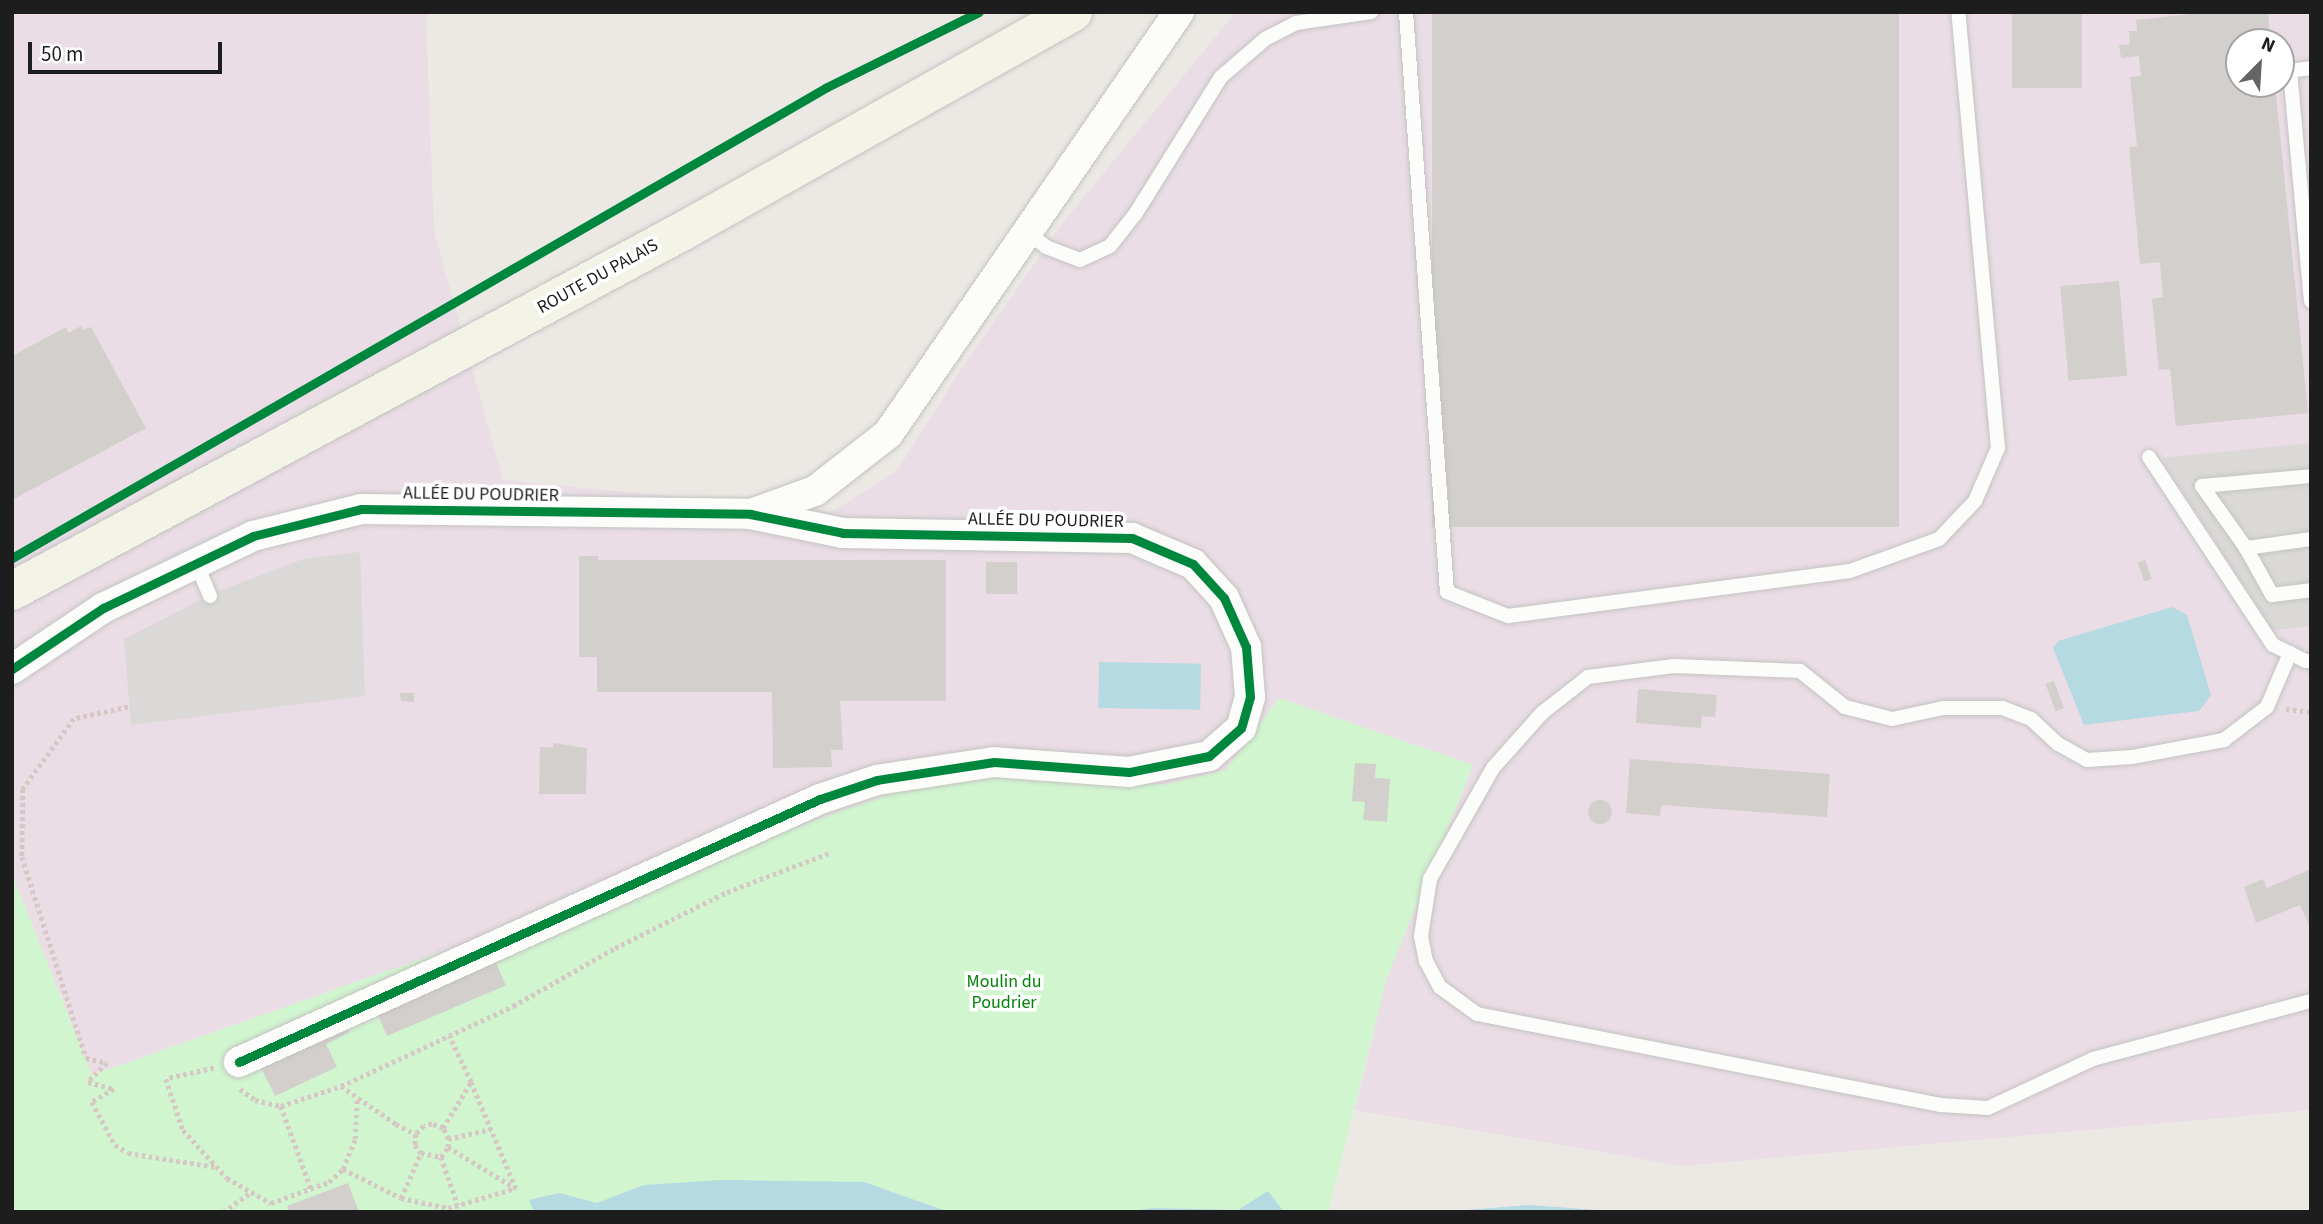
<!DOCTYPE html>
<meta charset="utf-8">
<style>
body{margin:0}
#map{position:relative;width:2323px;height:1224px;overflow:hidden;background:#ece9e5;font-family:"Source Sans 3",sans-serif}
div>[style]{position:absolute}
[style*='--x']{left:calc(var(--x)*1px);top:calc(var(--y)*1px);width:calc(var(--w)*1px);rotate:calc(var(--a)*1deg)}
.industrial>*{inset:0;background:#eadde5}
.park>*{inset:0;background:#d0f5cf}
.parking>*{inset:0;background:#dad9d7}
.water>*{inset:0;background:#b5dae2;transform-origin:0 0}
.building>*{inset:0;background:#d2cfcc;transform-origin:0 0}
.round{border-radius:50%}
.path>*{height:4.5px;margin-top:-2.25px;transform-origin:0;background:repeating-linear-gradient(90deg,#d7c7c4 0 3.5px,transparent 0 7px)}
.roads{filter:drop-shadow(0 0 2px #c4c3c1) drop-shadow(0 0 2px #c4c3c1)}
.service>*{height:14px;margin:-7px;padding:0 7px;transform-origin:7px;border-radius:7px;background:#fcfcfb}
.minor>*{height:30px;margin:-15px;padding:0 15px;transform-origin:15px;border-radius:15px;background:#fcfcfb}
.secondary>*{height:38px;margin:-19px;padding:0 19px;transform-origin:19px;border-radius:19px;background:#f3f3e8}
.cycleway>*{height:9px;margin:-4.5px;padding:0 4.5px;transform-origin:4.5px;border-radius:4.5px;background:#00873e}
span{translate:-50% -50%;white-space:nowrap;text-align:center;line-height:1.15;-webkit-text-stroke:7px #fff;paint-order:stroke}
.street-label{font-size:18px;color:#1d1d1d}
.park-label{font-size:18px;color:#028409}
.frame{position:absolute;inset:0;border:14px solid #1d1d1d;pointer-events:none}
.north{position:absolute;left:2225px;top:28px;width:70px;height:70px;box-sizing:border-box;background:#fff;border:2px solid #a5a5a5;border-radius:50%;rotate:24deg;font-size:19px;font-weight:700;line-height:28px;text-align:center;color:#1d1d1d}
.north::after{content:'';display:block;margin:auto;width:24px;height:32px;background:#656463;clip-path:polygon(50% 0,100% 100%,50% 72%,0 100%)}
.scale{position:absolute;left:28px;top:42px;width:194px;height:32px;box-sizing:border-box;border:4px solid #1d1d1d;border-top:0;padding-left:9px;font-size:21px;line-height:24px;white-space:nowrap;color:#1d1d1d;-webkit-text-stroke:5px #fff;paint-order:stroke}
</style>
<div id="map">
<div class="industrial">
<div style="clip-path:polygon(evenodd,12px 12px,426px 12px,434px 231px,503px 480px,831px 512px,897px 471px,959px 372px,1060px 226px,1236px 12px,2311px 12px,2311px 1110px,1683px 1166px,1355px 1110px,1387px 977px,1473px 766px,1279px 698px,1226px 770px,1167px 784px,904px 789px,92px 1075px,12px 874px,12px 12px,2239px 42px,2281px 42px,2281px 84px,2239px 84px,2239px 42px)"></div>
</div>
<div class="park">
<div style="clip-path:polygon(1279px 698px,1473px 765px,1387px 978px,1328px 1212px,1284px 1212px,1268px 1192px,1239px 1210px,1155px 1208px,1120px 1212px,949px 1212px,864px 1182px,644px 1185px,597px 1203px,558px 1193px,530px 1200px,534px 1212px,12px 1212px,12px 874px,92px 1075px,904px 789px,1004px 774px,1110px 785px,1167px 784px,1226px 770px)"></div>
</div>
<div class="parking">
<div style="clip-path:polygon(2311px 443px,2311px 626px,2273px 630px,2161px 458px)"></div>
<div style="clip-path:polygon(360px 552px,365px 696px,131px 725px,124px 639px,219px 591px,303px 559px)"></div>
</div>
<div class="water">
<div style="clip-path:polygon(2172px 607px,2187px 615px,2211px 695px,2199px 711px,2084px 725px,2053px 648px,2058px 641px)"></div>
<div style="left:1099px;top:662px;width:102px;height:46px;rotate:1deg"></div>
<div style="clip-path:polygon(720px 1180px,864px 1182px,949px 1212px,534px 1212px,529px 1200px,559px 1193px,597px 1203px,644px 1185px)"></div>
<div style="clip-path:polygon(1268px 1191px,1284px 1212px,1120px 1212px,1155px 1208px,1238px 1210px)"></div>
<div style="clip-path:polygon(1530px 1205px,1623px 1212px,1440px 1212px)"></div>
</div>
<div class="building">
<div style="left:1432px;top:12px;width:467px;height:515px"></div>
<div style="left:2012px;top:12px;width:70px;height:76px"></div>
<div style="clip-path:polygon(2210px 12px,2268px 12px,2271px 42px,2239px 42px,2239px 84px,2275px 84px,2308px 413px,2176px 426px,2170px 369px,2159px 370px,2152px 299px,2163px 297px,2160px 262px,2140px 264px,2129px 147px,2137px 146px,2130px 77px,2141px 76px,2139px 56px,2121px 58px,2119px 45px,2130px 44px,2129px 31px,2137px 31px,2136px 20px)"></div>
<div style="left:2119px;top:281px;width:95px;height:59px;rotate:85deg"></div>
<div style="clip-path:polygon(81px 326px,83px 330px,91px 327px,146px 428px,12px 500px,12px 352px,14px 355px,66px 327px,69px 333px)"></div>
<div style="clip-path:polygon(579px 556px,598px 556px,598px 560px,946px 560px,946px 701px,840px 701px,843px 750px,831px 750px,832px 767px,773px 768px,772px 692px,597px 692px,597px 657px,579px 657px)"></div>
<div style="left:2145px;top:560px;width:20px;height:8px;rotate:70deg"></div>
<div style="left:986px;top:562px;width:31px;height:32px"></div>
<div style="left:2054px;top:681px;width:29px;height:9px;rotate:70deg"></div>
<div style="clip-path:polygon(1638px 689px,1717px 695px,1715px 717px,1702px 716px,1701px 728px,1636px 723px)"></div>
<div style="clip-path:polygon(400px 693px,414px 693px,414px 702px,401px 701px)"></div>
<div style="clip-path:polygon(553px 743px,587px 748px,586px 794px,539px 794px,540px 747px,553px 748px)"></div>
<div style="clip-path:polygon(1630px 759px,1830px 774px,1827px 817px,1661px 805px,1660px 816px,1626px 813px)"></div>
<div style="clip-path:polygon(1355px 763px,1376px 764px,1375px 778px,1390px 779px,1387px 822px,1363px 820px,1365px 802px,1352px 801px)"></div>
<div class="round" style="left:1588px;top:800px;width:24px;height:24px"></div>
<div style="clip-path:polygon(2311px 869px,2311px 930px,2300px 905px,2256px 923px,2244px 887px,2263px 879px,2267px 888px)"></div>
<div style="left:494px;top:958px;width:30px;height:129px;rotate:67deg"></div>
<div style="clip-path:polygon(344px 1026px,350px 1032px,326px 1044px,337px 1067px,275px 1096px,259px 1064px)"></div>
<div style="clip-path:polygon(348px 1183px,359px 1212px,289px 1212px,287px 1206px)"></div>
</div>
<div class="path">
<div style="--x:128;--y:707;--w:55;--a:167.5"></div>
<div style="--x:74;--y:719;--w:87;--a:126.1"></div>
<div style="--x:23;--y:789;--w:68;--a:90.8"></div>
<div style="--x:22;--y:857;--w:211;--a:72.3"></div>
<div style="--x:86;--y:1058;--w:22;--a:13"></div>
<div style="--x:107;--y:1063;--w:27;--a:135"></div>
<div style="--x:88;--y:1082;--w:27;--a:15"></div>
<div style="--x:114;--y:1089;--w:26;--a:149"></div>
<div style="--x:92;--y:1102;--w:49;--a:61.9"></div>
<div style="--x:115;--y:1145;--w:15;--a:32"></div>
<div style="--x:128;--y:1153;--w:89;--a:9"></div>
<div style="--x:2286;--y:709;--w:25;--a:7"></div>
<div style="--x:214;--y:1068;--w:49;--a:167.1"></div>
<div style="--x:166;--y:1079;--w:54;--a:71.6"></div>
<div style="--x:183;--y:1130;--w:65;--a:47.5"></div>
<div style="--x:227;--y:1178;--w:51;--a:29.6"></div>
<div style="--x:271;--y:1203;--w:62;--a:-19.9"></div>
<div style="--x:329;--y:1182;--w:19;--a:-43"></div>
<div style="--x:343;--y:1169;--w:65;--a:26.6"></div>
<div style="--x:401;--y:1198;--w:48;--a:12"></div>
<div style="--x:448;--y:1208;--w:71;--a:-16.4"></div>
<div style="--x:471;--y:1082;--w:115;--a:67"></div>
<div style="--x:341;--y:1086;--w:190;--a:-24.9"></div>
<div style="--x:513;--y:1006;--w:117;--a:-29.6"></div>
<div style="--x:615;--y:948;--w:125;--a:-26.6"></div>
<div style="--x:727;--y:892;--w:112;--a:-20.9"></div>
<div style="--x:240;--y:1089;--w:19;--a:36"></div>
<div style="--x:255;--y:1100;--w:27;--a:13"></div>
<div style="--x:281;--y:1106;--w:63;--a:-18.4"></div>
<div style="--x:341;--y:1086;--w:67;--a:34.6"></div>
<div style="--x:396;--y:1124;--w:22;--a:27"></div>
<div style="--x:416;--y:1134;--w:11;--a:95"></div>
<div style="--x:415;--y:1145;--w:10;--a:53"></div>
<div style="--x:421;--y:1153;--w:20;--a:11"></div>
<div style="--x:441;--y:1157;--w:12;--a:-55"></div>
<div style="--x:448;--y:1147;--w:8;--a:-90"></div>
<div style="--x:448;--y:1139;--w:12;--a:-114"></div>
<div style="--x:443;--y:1128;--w:12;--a:-160"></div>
<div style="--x:432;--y:1124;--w:8;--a:166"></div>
<div style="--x:424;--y:1126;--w:11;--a:135"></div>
<div style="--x:281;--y:1106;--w:88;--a:70.1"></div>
<div style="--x:443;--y:1128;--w:54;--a:-58.7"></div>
<div style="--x:471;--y:1082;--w:51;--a:-115.6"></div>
<div style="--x:448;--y:1139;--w:44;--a:-13.1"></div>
<div style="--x:448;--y:1147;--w:79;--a:31.5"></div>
<div style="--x:441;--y:1157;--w:51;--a:70.5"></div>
<div style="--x:343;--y:1169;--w:32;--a:-68"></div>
<div style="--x:355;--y:1139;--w:42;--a:-87.3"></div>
<div style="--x:401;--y:1198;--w:49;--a:-66"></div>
<div style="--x:223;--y:1212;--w:35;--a:-35"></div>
</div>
<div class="roads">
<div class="service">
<div style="--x:1406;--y:12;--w:581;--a:85.96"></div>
<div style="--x:1447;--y:592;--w:66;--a:21.5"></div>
<div style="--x:1508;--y:616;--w:345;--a:-7.5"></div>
<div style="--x:1850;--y:571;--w:95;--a:-19.8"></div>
<div style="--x:1939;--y:539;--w:52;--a:-46.5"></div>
<div style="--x:1975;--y:501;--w:58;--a:-66.5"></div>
<div style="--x:1998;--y:448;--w:438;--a:-95.2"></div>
<div style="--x:2311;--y:68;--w:21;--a:172"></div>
<div style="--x:2290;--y:71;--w:231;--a:84.8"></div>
<div style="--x:1027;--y:232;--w:24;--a:38"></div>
<div style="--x:1046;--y:247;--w:36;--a:21"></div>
<div style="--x:1080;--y:260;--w:33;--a:-25"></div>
<div style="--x:1110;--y:246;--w:42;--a:-51.8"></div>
<div style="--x:1136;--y:213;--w:160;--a:-58"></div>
<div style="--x:1221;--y:77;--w:58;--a:-40.8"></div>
<div style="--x:1265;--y:39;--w:35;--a:-27"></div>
<div style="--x:1296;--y:23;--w:76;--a:-8.3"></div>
<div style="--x:2149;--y:457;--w:225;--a:56.6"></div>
<div style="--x:2273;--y:645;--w:37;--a:26"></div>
<div style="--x:2306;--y:661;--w:5;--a:0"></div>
<div style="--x:2311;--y:539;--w:66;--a:172.1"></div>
<div style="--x:2246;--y:548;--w:54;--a:61"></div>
<div style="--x:2272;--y:595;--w:39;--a:-7"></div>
<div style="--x:2246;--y:548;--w:76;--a:-125.4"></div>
<div style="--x:2202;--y:486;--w:109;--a:-5.2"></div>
<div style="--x:196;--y:563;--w:36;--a:67"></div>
<div style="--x:2290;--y:653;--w:59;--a:113.1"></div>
<div style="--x:2267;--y:707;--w:54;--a:142.5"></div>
<div style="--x:2224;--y:740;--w:94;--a:169.5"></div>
<div style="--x:2132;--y:757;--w:45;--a:176.2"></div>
<div style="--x:2087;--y:760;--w:33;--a:-151"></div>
<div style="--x:2058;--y:744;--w:37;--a:-137"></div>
<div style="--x:2031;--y:719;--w:31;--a:-159"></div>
<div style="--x:2002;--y:708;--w:59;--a:180"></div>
<div style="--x:1943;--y:708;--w:52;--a:167.8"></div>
<div style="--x:1892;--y:719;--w:49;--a:-165.7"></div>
<div style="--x:1845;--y:707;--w:58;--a:-141.3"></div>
<div style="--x:1800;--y:671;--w:126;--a:-177.7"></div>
<div style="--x:1674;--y:666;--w:87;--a:172.7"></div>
<div style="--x:1588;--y:677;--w:58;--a:142"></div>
<div style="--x:1542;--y:713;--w:74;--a:131.7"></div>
<div style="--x:1493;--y:768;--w:128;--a:119.6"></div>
<div style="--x:1430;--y:879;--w:58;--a:99"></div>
<div style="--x:1421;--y:936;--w:25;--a:79"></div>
<div style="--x:1426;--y:961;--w:30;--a:62"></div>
<div style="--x:1440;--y:987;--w:46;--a:36.1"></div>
<div style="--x:1477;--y:1014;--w:472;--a:11.1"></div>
<div style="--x:1940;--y:1105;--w:48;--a:3.6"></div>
<div style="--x:1988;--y:1108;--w:116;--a:-25"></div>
<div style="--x:2093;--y:1059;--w:226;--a:-14.9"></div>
</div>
<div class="minor">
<div style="--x:751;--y:514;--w:68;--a:-19.8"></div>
<div style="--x:815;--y:491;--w:93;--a:-38"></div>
<div style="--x:888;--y:434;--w:513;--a:-55.41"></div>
<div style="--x:12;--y:669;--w:110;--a:-33.8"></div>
<div style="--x:103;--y:608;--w:166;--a:-25.6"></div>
<div style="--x:253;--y:536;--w:111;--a:-14"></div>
<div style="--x:361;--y:509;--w:389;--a:0.7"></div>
<div style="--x:750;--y:514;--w:95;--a:11.5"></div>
<div style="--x:843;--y:533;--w:289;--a:1"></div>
<div style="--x:1132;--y:538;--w:66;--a:23.1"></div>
<div style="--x:1193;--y:564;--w:46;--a:47.6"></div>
<div style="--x:1224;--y:598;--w:54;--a:65.8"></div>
<div style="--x:1246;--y:647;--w:50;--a:85.4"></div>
<div style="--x:1250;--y:697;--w:32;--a:106"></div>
<div style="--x:1241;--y:728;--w:43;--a:138.8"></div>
<div style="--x:1209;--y:756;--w:82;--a:168.7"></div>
<div style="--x:1129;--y:772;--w:135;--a:-175.8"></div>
<div style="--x:994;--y:762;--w:118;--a:171.3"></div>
<div style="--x:877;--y:780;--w:60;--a:161.6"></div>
<div style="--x:820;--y:799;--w:638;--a:155.65"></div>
</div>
<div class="secondary">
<div style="--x:12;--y:591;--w:764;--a:-28.21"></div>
<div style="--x:685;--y:230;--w:445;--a:-29.3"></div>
</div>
</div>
<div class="cycleway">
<div style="--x:12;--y:558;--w:941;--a:-30.02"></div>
<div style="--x:827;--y:87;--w:169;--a:-26.3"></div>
<div style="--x:12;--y:669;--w:110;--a:-33.8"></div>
<div style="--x:103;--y:608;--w:166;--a:-25.6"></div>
<div style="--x:253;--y:536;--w:111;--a:-14"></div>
<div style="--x:361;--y:509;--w:389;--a:0.7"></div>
<div style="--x:750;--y:514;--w:95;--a:11.5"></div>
<div style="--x:843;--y:533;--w:289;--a:1"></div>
<div style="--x:1132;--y:538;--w:66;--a:23.1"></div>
<div style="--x:1193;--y:564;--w:46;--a:47.6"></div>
<div style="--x:1224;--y:598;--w:54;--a:65.8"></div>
<div style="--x:1246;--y:647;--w:50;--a:85.4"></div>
<div style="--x:1250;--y:697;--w:32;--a:106"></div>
<div style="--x:1241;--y:728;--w:43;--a:138.8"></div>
<div style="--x:1209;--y:756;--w:82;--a:168.7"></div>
<div style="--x:1129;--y:772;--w:135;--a:-175.8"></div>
<div style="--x:994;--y:762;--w:118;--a:171.3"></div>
<div style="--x:877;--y:780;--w:60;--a:161.6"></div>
<div style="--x:820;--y:799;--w:638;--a:155.65"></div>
</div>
<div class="street-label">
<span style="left:598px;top:277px;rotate:-29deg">ROUTE DU PALAIS</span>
<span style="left:481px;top:495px;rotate:1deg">ALLÉE DU POUDRIER</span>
<span style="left:1046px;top:521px;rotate:1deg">ALLÉE DU POUDRIER</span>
</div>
<div class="park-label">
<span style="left:1004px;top:993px">Moulin du<br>Poudrier</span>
</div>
<div class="frame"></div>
<div class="north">N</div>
<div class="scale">50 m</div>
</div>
